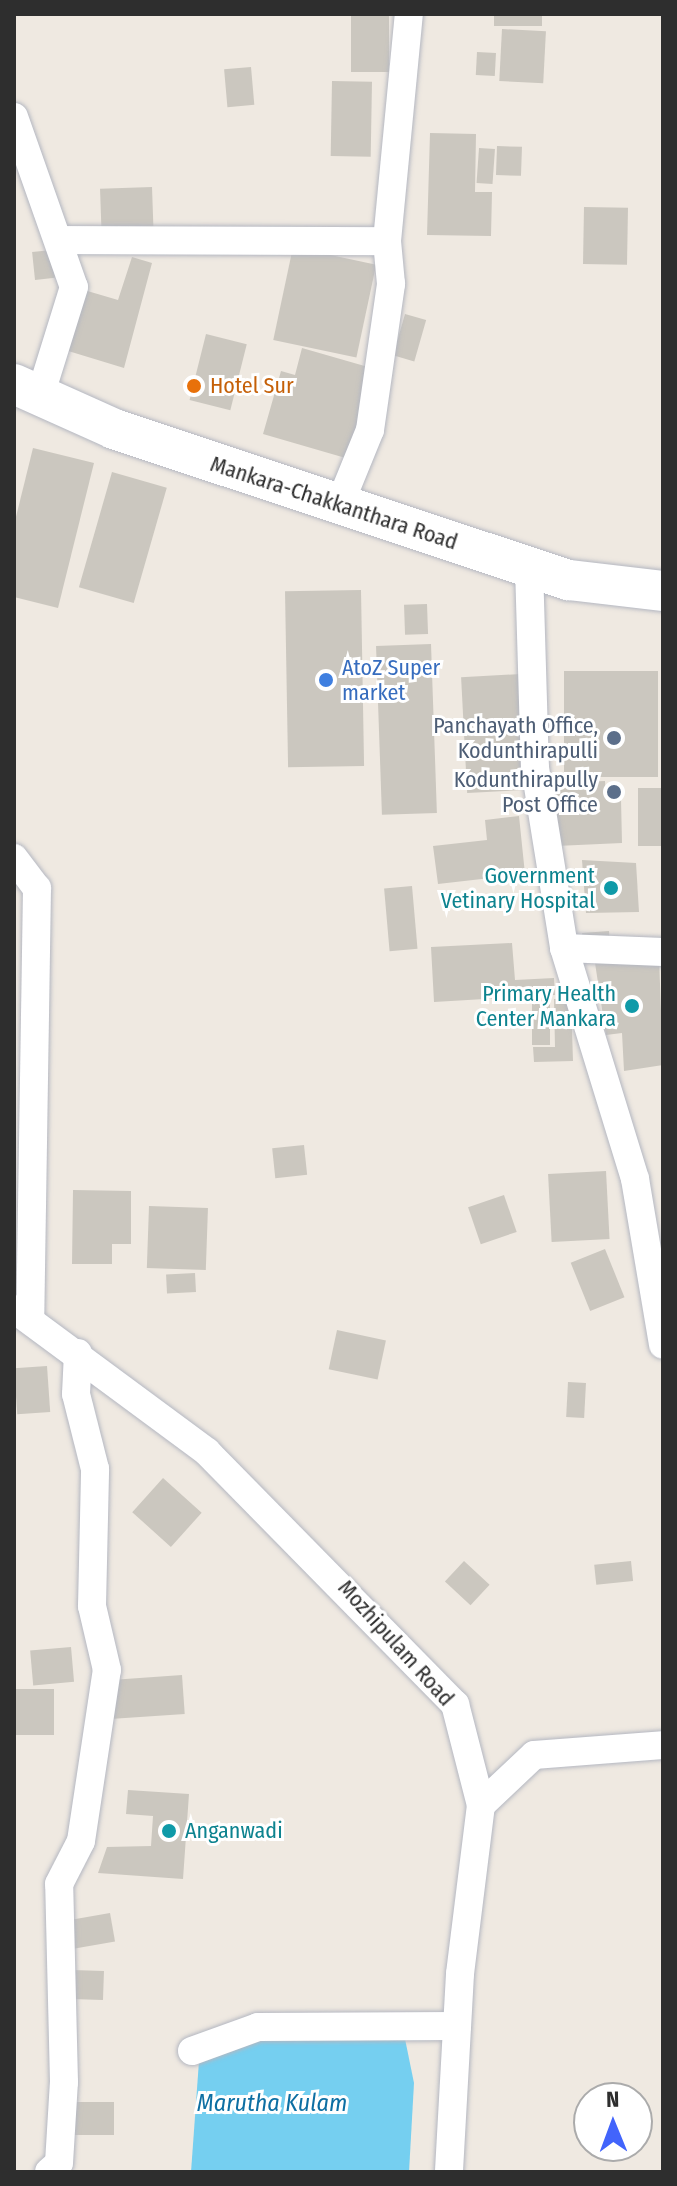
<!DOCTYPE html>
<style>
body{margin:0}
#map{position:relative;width:677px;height:2186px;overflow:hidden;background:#efe9e1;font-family:"Fira Sans Condensed",sans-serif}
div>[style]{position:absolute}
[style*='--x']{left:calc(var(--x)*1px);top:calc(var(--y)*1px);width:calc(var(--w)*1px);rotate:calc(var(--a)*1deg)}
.water>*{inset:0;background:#75cff0}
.building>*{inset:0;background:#cbc7bf;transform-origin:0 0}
.roads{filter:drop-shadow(0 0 2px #b4b7c1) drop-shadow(0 0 2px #b4b7c1)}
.street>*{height:28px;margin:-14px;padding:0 14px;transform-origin:14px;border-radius:14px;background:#fff}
.secondary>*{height:40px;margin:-20px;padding:0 20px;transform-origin:20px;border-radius:20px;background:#fff}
.dots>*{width:22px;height:22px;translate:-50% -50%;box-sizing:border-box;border:4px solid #fff;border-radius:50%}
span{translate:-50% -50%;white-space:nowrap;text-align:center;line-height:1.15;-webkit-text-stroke:6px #fff;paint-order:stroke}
.food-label{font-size:22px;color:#c56008}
.left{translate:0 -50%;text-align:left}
.street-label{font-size:22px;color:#2e2e2e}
.shop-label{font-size:22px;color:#366cbe}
.service-label{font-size:22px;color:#4e5e75}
.right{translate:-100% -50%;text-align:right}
.culture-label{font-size:22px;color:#0d838f}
.water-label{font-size:24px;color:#0d6fa3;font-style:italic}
.frame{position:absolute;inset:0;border:16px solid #2e2e2e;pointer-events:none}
.north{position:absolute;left:573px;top:2082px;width:80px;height:80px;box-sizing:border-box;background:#fff;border:2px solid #ababab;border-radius:50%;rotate:359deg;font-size:22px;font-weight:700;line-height:32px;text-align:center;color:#2e2e2e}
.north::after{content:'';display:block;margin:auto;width:28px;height:36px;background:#4264fb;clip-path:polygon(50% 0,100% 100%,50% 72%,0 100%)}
</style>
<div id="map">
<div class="water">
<div style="clip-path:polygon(404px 2034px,414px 2083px,409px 2172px,191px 2172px,199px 2061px,251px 2035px)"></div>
</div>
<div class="building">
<div style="left:351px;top:14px;width:38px;height:58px"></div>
<div style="left:494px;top:14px;width:48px;height:12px"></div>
<div style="left:502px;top:29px;width:44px;height:52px;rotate:3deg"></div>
<div style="left:477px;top:52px;width:19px;height:23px;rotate:3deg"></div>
<div style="left:251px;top:67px;width:38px;height:27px;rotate:85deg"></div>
<div style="left:332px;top:81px;width:40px;height:75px;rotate:1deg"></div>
<div style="clip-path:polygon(430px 133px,476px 134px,475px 192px,492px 192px,491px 236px,427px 235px)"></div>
<div style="left:497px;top:146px;width:25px;height:29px;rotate:2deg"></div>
<div style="left:479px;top:148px;width:16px;height:35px;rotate:4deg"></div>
<div style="left:152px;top:187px;width:53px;height:52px;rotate:88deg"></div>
<div style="left:584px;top:207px;width:44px;height:57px;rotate:1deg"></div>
<div style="left:293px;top:247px;width:85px;height:95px;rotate:12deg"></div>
<div style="left:52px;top:250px;width:28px;height:20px;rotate:84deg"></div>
<div style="clip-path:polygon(132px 257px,152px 263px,124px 368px,65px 350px,84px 290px,118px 300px)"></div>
<div style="left:405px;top:314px;width:22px;height:43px;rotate:16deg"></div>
<div style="left:206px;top:334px;width:42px;height:68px;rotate:14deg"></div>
<div style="clip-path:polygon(302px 348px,375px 369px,349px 459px,263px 434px,281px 371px,295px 375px)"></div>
<div style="clip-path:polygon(33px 448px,94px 463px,58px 608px,14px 597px,14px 525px)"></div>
<div style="left:112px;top:472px;width:57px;height:120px;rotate:16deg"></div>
<div style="left:361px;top:590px;width:176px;height:76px;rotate:89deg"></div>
<div style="left:427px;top:604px;width:30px;height:23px;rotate:88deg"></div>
<div style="left:431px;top:644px;width:169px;height:55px;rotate:88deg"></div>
<div style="left:564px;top:671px;width:94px;height:106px"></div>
<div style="left:521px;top:674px;width:116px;height:60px;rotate:87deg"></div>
<div style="clip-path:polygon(605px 781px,606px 800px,621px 799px,622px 843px,556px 846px,554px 783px)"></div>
<div style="left:638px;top:788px;width:25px;height:58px"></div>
<div style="clip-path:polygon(519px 816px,525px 874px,438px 884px,433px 846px,487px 840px,485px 820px)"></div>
<div style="clip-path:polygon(582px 860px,636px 863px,639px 912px,586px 913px)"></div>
<div style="left:412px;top:886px;width:63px;height:28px;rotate:85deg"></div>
<div style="left:609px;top:931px;width:13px;height:27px;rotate:86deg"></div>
<div style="clip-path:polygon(512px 943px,515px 980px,554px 978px,555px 995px,434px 1002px,431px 947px)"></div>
<div style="clip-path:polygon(659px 957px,663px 1065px,624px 1071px,622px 1033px,606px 1035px,595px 963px)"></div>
<div style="clip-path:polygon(571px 998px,573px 1061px,534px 1062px,533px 1047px,555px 1047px,554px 999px)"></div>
<div style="left:532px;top:1004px;width:18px;height:41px"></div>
<div style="left:304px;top:1145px;width:30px;height:32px;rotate:84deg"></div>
<div style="left:606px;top:1171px;width:68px;height:58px;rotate:87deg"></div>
<div style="clip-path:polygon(73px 1190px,131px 1191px,131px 1244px,112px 1244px,112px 1264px,72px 1264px)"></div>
<div style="left:504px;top:1195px;width:39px;height:38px;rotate:71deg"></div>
<div style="left:149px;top:1206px;width:59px;height:62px;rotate:2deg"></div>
<div style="left:605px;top:1249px;width:52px;height:37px;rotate:68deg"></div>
<div style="left:195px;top:1273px;width:19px;height:29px;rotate:87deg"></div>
<div style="left:337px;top:1330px;width:50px;height:40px;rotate:12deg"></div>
<div style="left:47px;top:1366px;width:46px;height:33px;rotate:86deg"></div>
<div style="left:568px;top:1382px;width:18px;height:35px;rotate:3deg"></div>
<div style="left:163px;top:1478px;width:52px;height:46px;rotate:42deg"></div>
<div style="left:464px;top:1561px;width:35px;height:28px;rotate:43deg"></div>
<div style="left:631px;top:1561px;width:20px;height:37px;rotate:84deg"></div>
<div style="left:71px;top:1647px;width:35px;height:41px;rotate:85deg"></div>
<div style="left:182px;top:1675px;width:39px;height:71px;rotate:86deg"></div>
<div style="left:14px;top:1689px;width:40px;height:46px"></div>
<div style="clip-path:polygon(128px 1790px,189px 1794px,183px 1879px,98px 1873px,107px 1847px,151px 1846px,153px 1816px,126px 1814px)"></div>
<div style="left:110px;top:1913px;width:29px;height:45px;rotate:80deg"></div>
<div style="left:72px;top:1970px;width:32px;height:29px;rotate:2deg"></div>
<div style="left:68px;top:2102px;width:46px;height:33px"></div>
</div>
<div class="roads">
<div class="street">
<div style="--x:14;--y:117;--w:180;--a:70.6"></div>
<div style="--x:74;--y:287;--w:114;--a:107.3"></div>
<div style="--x:62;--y:240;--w:325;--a:0.2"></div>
<div style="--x:339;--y:506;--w:82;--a:-67.8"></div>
<div style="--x:370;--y:430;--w:148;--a:-81.8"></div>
<div style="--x:391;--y:284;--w:43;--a:-95.3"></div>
<div style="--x:387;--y:241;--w:228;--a:-84.5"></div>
<div style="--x:529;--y:567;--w:201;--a:88.3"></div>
<div style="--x:535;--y:768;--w:182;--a:80.8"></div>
<div style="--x:564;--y:948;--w:242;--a:72.9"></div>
<div style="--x:635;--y:1179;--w:168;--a:80.4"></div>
<div style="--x:14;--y:858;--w:38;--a:53"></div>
<div style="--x:37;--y:888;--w:432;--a:90.9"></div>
<div style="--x:564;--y:948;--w:99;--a:2.3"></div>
<div style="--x:14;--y:1309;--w:240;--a:36.5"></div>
<div style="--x:207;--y:1452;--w:354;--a:45.5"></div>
<div style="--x:455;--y:1704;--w:104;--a:75.6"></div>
<div style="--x:481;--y:1805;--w:170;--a:97.1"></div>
<div style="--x:460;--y:1974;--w:198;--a:93.2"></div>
<div style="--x:481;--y:1805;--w:73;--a:-43.3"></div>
<div style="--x:534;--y:1755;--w:129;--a:-4.4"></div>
<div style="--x:192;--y:2051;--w:70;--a:-20"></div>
<div style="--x:258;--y:2027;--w:199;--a:-0.3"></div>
<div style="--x:49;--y:2172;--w:13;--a:-42"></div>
<div style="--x:59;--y:2163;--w:81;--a:-86.5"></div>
<div style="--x:64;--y:2082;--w:198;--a:-91.4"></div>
<div style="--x:59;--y:1884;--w:48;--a:-62.9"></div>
<div style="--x:81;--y:1841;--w:173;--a:-81.4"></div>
<div style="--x:107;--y:1670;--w:66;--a:-103.2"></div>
<div style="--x:92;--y:1606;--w:137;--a:-88.7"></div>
<div style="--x:95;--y:1469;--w:77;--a:-104.2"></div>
<div style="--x:76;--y:1394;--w:41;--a:-87.2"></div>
</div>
<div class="secondary">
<div style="--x:14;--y:384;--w:110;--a:24.2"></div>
<div style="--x:114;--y:429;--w:479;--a:18.4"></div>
<div style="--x:569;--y:580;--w:95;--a:6.7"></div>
</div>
</div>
<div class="dots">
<div style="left:194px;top:386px;background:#e8710a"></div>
<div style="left:326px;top:680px;background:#3f7fe0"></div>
<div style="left:614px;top:738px;background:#5c6f8a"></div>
<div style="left:614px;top:792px;background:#5c6f8a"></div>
<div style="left:611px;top:888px;background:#0f9aa8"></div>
<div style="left:632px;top:1006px;background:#0f9aa8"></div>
<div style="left:169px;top:1831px;background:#0f9aa8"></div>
</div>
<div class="food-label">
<span class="left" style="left:210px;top:386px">Hotel Sur</span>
</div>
<div class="street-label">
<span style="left:334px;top:503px;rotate:18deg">Mankara-Chakkanthara Road</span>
<span style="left:396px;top:1643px;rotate:48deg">Mozhipulam Road</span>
</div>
<div class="shop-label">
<span class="left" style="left:342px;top:680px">AtoZ Super<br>market</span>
</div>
<div class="service-label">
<span class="right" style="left:598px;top:738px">Panchayath Office,<br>Kodunthirapulli</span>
<span class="right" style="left:598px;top:792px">Kodunthirapully<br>Post Office</span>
</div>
<div class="culture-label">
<span class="right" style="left:595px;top:888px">Government<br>Vetinary Hospital</span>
<span class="right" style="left:616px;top:1006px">Primary Health<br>Center Mankara</span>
<span class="left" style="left:185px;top:1831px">Anganwadi</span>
</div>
<div class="water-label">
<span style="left:272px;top:2104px">Marutha Kulam</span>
</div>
<div class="frame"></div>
<div class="north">N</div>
</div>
